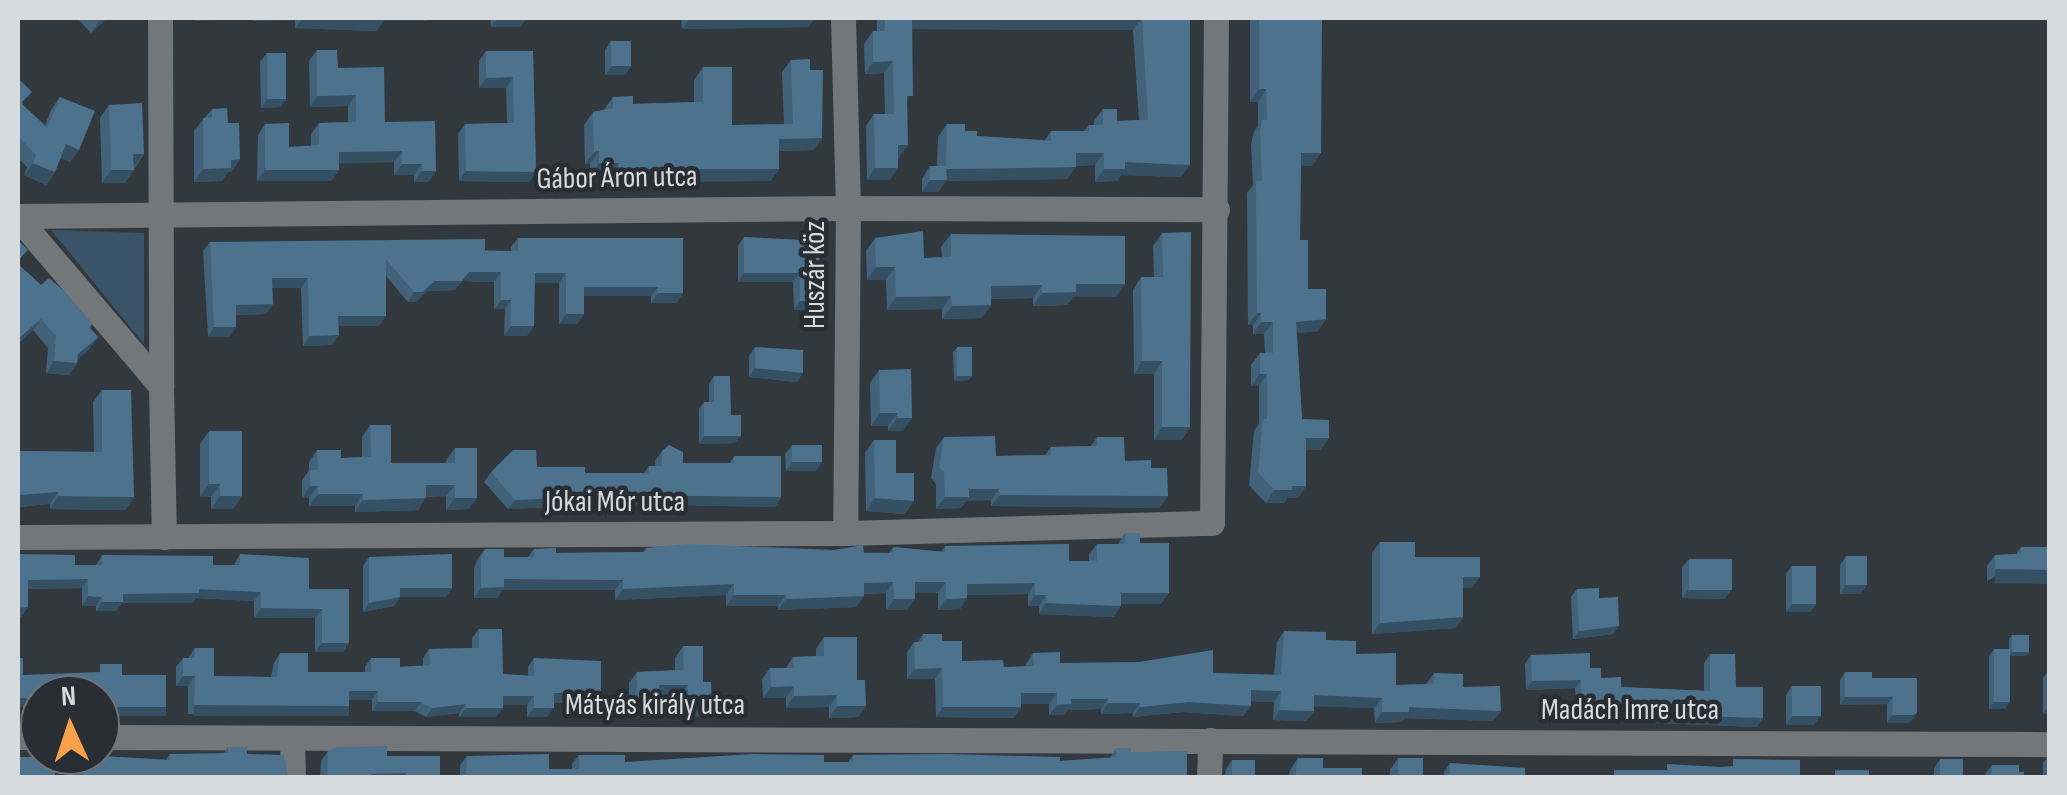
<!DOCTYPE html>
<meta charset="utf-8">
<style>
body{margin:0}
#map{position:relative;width:2067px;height:795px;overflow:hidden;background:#32393e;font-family:"Sofia Sans Condensed",sans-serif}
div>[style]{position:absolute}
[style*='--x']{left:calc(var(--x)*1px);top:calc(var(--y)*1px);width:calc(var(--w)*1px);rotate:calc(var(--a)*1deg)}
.green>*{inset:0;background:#3b5468}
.minor>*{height:25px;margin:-12.5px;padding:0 12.5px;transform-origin:12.5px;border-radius:12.5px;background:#74777a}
.wall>*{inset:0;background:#42627a}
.shaded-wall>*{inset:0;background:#365063;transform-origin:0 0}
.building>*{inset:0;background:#4d728e;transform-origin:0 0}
span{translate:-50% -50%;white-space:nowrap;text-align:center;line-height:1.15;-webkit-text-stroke:9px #282e33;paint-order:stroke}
.street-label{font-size:30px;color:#d7dbde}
.frame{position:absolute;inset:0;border:20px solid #d7dbde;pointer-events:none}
.north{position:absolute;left:20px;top:675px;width:100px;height:100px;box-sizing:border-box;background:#282e33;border:2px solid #6e7377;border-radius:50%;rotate:357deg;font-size:28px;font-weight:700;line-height:40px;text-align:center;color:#d7dbde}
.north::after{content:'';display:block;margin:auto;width:35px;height:45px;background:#f8a14a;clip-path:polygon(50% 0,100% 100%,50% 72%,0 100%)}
</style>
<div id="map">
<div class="green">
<div style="clip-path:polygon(51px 230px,144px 233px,144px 344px)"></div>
</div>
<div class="minor">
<div style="--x:160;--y:18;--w:368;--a:89.8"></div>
<div style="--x:843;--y:18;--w:190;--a:88.5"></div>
<div style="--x:848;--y:208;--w:325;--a:90.5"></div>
<div style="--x:18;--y:216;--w:830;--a:-0.55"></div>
<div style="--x:848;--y:208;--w:369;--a:0.2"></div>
<div style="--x:18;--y:218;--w:221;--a:49.6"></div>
<div style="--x:161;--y:386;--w:151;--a:88.9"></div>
<div style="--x:18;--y:537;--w:827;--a:-0.28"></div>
<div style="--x:845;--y:533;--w:367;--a:-1.6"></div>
<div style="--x:1212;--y:523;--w:505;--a:-89.55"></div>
<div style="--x:18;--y:737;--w:22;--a:0"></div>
<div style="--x:100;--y:737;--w:1950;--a:0.21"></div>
<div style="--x:292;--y:738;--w:40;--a:88.6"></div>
<div style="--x:1209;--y:778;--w:38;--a:-88"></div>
</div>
<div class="wall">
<div style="clip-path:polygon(77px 18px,107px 18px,91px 33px)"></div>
<div style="clip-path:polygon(254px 18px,427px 18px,425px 21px,383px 21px,376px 31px,295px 28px,295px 20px,254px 21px)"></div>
<div style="clip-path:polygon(490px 18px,571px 18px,569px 20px,525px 20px,520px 27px,491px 27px)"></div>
<div style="clip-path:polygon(681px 18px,815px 18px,808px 27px,682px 29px)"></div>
<div style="clip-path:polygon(877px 18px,1190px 18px,1181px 177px,1121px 175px,1117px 181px,1095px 182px,1095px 165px,1076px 166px,1067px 179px,946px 181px,938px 192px,922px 192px,922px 179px,930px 166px,937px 166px,938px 137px,947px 124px,977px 136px,1045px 140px,1051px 131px,1084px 131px,1089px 125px,1094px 125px,1094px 121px,1103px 109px,1117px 121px,1139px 120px,1133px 30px,912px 29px,907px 105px,899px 157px,890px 180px,867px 180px,866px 126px,874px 114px,885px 114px,884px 73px,865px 74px,864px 44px,873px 31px,877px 31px)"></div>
<div style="clip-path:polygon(1250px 18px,1322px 18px,1312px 166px,1301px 165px,1300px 240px,1308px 289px,1326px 319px,1318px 331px,1297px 333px,1302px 419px,1329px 438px,1320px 450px,1306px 450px,1306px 486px,1298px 498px,1287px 498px,1284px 503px,1266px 503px,1249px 485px,1254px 431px,1259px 424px,1259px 386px,1251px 386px,1251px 365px,1260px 353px,1265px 353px,1264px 334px,1253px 334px,1253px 325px,1248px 325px,1247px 193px,1253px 185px,1251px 144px,1254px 132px,1258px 126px,1258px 102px,1250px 102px)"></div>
<div style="clip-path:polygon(611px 41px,631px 66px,625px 75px,605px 75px,605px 50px)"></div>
<div style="clip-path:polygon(317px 50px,338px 68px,385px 122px,436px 171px,428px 182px,414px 182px,414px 175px,394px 175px,394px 162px,339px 163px,339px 170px,331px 181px,257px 181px,258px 135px,265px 124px,289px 147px,311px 146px,311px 134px,319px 123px,348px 122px,348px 106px,310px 107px,309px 61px)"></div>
<div style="clip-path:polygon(486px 51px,533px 51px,536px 172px,529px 182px,459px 181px,458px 134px,465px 124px,507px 123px,506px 88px,479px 88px,479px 61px)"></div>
<div style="clip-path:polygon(267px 53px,281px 107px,261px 108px,260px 62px)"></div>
<div style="clip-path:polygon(791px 60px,810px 70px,822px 138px,814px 150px,779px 151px,779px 169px,770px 181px,610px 182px,610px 175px,590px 176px,590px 164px,585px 164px,584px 125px,593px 112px,604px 110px,613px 97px,633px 104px,694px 102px,694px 80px,703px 67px,732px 125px,784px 124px,782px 72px)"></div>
<div style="clip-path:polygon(18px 78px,23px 105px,45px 125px,51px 110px,60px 97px,70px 162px,60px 158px,55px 172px,46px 185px,24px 175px,27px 167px,18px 158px)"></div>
<div style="clip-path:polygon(109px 105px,144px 154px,125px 183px,102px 183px,100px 118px)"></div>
<div style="clip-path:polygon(212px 109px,228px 123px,240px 159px,231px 172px,228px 172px,222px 181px,194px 182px,194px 131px)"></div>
<div style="clip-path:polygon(1162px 233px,1190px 427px,1182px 440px,1154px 440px,1154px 374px,1134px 374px,1133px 290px,1141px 277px,1154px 277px,1153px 246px)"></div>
<div style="clip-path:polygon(951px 234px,1116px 297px,1073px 297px,1067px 305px,1033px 306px,1033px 298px,991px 299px,991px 305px,982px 318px,942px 319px,942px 309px,887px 310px,886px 280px,867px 280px,866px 251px,875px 238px,924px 258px,942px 257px,941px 247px)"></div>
<div style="clip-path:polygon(744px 237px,819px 241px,820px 301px,814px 310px,794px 310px,793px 282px,738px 282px,738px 246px)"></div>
<div style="clip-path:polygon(518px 238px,683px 293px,676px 303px,651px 303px,651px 296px,584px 296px,584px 314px,577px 324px,559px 324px,559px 283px,535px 283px,527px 336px,504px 336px,505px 309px,494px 309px,494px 282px,462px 281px,455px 290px,427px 291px,416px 302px,408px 302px,386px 276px,386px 316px,379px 326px,338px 326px,332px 345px,303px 346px,301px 288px,272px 288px,273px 304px,266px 314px,236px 315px,230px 337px,208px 337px,203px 251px,210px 242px,511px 251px,511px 247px)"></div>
<div style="clip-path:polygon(18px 240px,18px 264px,41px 285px,93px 324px,90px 328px,98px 337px,89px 349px,78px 359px,77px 363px,69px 375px,46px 373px,48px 348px,33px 330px,18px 344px)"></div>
<div style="clip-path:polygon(755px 347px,797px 382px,749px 377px,749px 356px)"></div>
<div style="clip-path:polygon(957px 348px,969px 380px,954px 381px,953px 352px)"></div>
<div style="clip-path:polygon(879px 370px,903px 431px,888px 431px,888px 426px,871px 426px,870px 383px)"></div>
<div style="clip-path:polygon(714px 376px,735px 443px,699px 444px,699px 409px,704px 402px,709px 402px,709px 384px)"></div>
<div style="clip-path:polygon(102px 390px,134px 497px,125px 510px,50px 509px,50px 504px,18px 507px,18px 451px,94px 452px,93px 402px)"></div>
<div style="clip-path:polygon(370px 425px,391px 463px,446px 463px,446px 460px,455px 448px,469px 509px,446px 510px,446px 496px,426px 497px,418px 510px,355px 512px,355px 506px,309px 506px,309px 498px,302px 498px,302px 481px,309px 470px,309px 462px,317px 450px,341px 458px,362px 457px,362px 437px)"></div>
<div style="clip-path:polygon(209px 431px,242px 496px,233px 509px,211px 509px,211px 497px,200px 497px,200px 444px)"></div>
<div style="clip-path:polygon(944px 437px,996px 456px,1045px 455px,1051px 447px,1091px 446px,1097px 437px,1125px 461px,1151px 468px,1168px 496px,1159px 508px,991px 506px,991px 500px,966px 501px,961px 508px,936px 509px,936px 484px,931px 478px,936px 448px)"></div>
<div style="clip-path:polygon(874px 440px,896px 473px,905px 514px,866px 511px,865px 453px)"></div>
<div style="clip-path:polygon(792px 445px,816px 471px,786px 471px,785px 454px)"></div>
<div style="clip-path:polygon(662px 451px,683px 463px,730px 463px,734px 456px,781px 497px,775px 507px,626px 504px,508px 509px,484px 482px,491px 472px,537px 467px,585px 473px,644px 473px,649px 466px,655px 466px,655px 461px)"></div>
<div style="clip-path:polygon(1125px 533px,1140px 543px,1161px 604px,1121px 604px,1113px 617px,1039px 614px,1039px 606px,1028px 606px,1028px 594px,967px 595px,967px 598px,960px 609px,938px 610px,938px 593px,915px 593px,907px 610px,886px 610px,886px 593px,864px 594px,856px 607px,778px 610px,778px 606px,726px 606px,726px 595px,615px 600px,615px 590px,502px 590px,497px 598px,474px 598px,474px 569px,477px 560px,485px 549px,504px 557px,528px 557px,534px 549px,556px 553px,643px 552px,646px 548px,889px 553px,893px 547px,941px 552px,945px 546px,1069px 561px,1089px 561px,1089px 554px,1097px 544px,1118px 544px)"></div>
<div style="clip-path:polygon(1380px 542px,1415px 557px,1472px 588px,1463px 588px,1463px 617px,1456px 628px,1372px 634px,1372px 553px)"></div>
<div style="clip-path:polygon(2021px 547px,2050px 547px,1987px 581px,1987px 566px,1995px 555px,2016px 554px)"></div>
<div style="clip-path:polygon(18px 554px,75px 565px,96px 565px,102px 555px,213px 565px,234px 565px,240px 554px,309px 589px,349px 589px,343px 652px,315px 652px,315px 618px,254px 618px,254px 601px,196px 598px,193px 603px,122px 603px,116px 611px,96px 611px,96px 606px,82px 606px,82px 588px,28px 589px,28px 607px,21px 617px,18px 617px)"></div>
<div style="clip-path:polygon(1846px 556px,1861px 594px,1840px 594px,1840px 565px)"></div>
<div style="clip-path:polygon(369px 557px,446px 597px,400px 597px,394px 606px,363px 612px,363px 566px)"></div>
<div style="clip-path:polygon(1689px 559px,1725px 599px,1682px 598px,1682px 567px)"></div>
<div style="clip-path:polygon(1792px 566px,1816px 604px,1810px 612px,1786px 612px,1786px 574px)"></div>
<div style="clip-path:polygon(1577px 589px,1599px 598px,1613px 634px,1573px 639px,1571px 597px)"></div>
<div style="clip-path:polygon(479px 629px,503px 674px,528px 676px,528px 667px,534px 658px,601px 693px,595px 702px,554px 703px,547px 717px,527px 717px,527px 705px,503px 705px,496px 717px,459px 717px,459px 713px,426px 717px,415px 711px,372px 711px,372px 700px,349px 700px,349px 706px,343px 715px,188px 714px,188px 686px,176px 686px,176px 667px,183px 658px,188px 658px,195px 648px,214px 676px,271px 677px,274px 663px,280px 653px,308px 672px,365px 672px,365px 667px,371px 658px,400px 667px,423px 666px,423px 658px,429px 649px,472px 648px,472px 638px)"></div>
<div style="clip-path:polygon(1284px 631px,1326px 640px,1356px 654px,1396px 685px,1426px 684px,1434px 673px,1463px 687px,1501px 711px,1493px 721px,1405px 718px,1402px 722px,1375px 723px,1374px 708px,1314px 706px,1314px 711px,1306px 721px,1273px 720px,1274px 702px,1251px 701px,1243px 716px,1182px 712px,1133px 717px,1133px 713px,1101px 714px,1101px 709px,1068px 710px,1064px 715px,1049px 715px,1049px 704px,1021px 704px,1021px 707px,1014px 718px,936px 717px,935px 679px,907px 679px,907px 652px,914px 642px,918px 642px,923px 634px,942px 641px,962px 661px,1004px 667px,1026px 667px,1026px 664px,1033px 653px,1060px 663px,1213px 673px,1274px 675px,1277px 642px)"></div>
<div style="clip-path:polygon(2012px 635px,2029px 652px,2026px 656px,2010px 656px,2010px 701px,2005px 709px,1989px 709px,1989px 656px,1994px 649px,2009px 649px,2009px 639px)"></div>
<div style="clip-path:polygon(824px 637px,857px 680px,866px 706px,858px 717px,829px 718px,829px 707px,786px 708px,786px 698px,763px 698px,762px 679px,770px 668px,786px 668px,793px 657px,816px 656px,816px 649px)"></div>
<div style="clip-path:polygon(683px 646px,704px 716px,680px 717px,679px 696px,660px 696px,660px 705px,652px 717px,629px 717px,629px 683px,637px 672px,675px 670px,675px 658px)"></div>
<div style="clip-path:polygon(1710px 654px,1736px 687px,1757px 727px,1630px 722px,1630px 714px,1576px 719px,1575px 688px,1526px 690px,1525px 664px,1531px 655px,1590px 668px,1601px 678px,1621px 687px,1704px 691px,1704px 663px)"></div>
<div style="clip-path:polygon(2050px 669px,2050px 714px,2043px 714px,2043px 678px)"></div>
<div style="clip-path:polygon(1845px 672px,1872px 678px,1917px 678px,1911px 721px,1907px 723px,1887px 723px,1887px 704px,1840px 705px,1840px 680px)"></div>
<div style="clip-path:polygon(1792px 686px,1814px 725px,1786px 725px,1786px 695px)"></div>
<div style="clip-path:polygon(228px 747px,247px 754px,288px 778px,76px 778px,76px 764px,82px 755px,166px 760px,170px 754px,223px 754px)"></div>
<div style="clip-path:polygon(1116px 748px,1131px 752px,1187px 778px,460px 778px,460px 765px,467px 756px,549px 769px,572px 769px,572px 764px,579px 755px,625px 762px,848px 762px,853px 755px,1060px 761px,1110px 758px)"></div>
<div style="clip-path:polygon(328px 751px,387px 756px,440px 778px,320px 778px,321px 761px)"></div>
<div style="clip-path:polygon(2050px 754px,2050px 778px,2043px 778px,2043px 763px)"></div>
<div style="clip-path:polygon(1298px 758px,1323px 768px,1362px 778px,1288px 778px,1290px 770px)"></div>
<div style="clip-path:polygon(1398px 758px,1423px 778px,1390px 778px,1390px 770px)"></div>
<div style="clip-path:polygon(1940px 759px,1962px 778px,1934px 778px,1934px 768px)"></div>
<div style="clip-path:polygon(1232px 760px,1255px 778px,1224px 778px,1226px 769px)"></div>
<div style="clip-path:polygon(1450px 763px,1525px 778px,1444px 778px,1444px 772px)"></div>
<div style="clip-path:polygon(1992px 765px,2019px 772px,2023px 778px,1985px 778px,1985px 774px)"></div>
</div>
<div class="shaded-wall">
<div style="clip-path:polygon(103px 18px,107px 18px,91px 33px,100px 20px)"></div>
<div style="clip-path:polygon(197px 18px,218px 18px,216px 20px,195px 21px)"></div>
<div style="clip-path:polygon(256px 18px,297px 18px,295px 20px,254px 21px)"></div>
<div style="clip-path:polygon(303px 18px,427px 18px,425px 21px,383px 21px,376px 31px,295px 28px)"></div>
<div style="clip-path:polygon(498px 18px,571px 18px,569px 20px,525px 20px,520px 27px,491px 27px)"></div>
<div style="clip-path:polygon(690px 18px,815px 18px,808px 27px,682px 29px)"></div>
<div style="clip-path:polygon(911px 18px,1142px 18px,1133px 30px,903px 29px)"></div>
<div style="clip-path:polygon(893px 61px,884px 73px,865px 74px,873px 62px)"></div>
<div style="clip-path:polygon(612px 66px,631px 66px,625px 75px,605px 75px)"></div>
<div style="clip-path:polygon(513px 77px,506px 88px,479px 88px,486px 78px)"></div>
<div style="clip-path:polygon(1259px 89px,1266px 89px,1258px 102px,1250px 102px)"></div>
<div style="clip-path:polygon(356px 95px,348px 106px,310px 107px,317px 96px)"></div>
<div style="clip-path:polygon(287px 98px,281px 107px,261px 108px,267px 99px)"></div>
<div style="clip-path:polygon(822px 138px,814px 150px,770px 151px,779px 139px)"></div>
<div style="clip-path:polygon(66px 144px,79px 150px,70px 162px,57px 157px)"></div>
<div style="clip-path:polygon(898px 145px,908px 145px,899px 157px,889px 157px)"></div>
<div style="clip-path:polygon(402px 151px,394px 162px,331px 164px,339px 152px)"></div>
<div style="clip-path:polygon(599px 151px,590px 164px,585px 164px,594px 152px)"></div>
<div style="clip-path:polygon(1076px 153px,1104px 153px,1095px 165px,1067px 166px)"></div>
<div style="clip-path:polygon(1301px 153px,1321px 153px,1312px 166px,1292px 165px)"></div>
<div style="clip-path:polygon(133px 154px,144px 154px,134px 167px,124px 167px)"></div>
<div style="clip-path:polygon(240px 159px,231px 172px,228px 172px,222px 181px,194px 182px,203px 169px,231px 160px)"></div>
<div style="clip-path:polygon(1125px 162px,1190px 165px,1181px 177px,1121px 175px,1117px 181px,1095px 182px,1104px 169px)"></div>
<div style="clip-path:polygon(33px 163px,55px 172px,46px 185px,24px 175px)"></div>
<div style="clip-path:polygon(599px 163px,619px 163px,610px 175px,590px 176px)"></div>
<div style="clip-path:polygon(402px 164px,422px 164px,414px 175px,394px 175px)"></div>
<div style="clip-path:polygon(1076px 167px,1067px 179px,946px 181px,938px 192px,922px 192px,930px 180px,946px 169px)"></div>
<div style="clip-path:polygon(875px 168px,898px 168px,890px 180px,867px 180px)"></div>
<div style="clip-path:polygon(619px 169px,779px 169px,770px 181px,610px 182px)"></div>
<div style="clip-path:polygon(111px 170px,134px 170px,125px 183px,102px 183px)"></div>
<div style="clip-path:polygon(265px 170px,339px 170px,331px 181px,257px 181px)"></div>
<div style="clip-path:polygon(422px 171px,436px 171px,428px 182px,414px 182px)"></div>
<div style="clip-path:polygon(466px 171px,536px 172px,529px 182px,459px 181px)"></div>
<div style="clip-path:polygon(876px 267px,895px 267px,886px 280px,867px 280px)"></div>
<div style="clip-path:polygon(469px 272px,501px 272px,494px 282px,462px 281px,455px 290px,427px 291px,416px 302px,408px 302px,414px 292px,434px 281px)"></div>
<div style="clip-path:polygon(535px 273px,566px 273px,559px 283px,528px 283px)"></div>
<div style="clip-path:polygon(744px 273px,800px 273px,793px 282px,738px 282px)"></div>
<div style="clip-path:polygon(272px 278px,308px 278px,301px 288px,265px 288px)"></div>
<div style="clip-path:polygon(1076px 284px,1125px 284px,1116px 297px,1073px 297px,1067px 305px,1033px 306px,1042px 293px)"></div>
<div style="clip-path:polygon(1042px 285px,1033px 298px,982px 299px,991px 286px)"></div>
<div style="clip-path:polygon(584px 287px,658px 287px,651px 296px,577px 296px)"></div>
<div style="clip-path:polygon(658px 293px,683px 293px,676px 303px,651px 303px)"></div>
<div style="clip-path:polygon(951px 296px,942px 309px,887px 310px,896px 297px)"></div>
<div style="clip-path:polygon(501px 300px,511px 300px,505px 309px,494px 309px)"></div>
<div style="clip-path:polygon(800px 301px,820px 301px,814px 310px,794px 310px)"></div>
<div style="clip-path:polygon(273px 304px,266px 314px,229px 315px,236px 305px)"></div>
<div style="clip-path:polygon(991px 305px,982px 318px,942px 319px,952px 306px)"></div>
<div style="clip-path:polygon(1257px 313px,1261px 313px,1253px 325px,1248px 325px)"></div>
<div style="clip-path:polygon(566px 314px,584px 314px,577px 324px,559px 324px)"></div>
<div style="clip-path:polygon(338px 316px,386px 316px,379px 326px,332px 326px)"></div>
<div style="clip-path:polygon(41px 319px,33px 330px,18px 344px,18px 339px)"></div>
<div style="clip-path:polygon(1326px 319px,1318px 331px,1288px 334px,1296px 322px)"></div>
<div style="clip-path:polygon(1261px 322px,1273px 322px,1264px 334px,1253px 334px)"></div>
<div style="clip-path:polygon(511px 326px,534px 326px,527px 336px,504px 336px)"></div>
<div style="clip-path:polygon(214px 327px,236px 327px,230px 337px,208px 337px)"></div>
<div style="clip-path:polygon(339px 335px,332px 345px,303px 346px,309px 336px)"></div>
<div style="clip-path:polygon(98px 337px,89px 349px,74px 363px,77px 363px,69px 375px,46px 373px,54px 361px,78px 354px)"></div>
<div style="clip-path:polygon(1142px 361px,1162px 361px,1154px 374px,1134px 374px)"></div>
<div style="clip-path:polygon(755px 368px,803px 373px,797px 382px,749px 377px)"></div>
<div style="clip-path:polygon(1260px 374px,1267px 374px,1259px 386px,1251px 386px)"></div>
<div style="clip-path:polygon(957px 376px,972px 376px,969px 380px,954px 381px)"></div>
<div style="clip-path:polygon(880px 413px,897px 413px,888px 426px,871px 426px)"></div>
<div style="clip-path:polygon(897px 418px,912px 418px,903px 431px,888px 431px)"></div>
<div style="clip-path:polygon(1162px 427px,1190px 427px,1182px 440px,1154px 440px)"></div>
<div style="clip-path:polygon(704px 436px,741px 436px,735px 443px,699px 444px)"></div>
<div style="clip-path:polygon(1306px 438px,1329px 438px,1320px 450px,1298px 450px)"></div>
<div style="clip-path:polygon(792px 462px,822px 462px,816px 471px,786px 471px)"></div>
<div style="clip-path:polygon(209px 484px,220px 484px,211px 497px,200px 497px)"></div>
<div style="clip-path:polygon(426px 485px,455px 485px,446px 496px,418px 497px)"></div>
<div style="clip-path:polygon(310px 486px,318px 486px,309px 498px,302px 498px)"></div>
<div style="clip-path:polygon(1292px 486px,1306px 486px,1298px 498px,1287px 498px,1284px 503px,1266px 503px,1274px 490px)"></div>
<div style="clip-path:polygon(969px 489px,999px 489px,991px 500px,966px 501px,961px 508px,936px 509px,945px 497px)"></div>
<div style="clip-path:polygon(58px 492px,50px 504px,18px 507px,18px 495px)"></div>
<div style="clip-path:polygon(318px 494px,363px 494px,355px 506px,309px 506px)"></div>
<div style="clip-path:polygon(633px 495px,781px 497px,775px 507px,626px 504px,508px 509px,515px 500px)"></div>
<div style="clip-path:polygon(1000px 495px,1168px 496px,1159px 508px,991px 506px)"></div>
<div style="clip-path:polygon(59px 496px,134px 497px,125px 510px,50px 509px)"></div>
<div style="clip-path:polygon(220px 496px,242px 496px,233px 509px,211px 509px)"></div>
<div style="clip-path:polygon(426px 498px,418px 510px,355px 512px,363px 500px)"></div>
<div style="clip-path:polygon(455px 498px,477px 498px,469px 509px,446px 510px)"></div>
<div style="clip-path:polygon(875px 498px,914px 501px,905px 514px,866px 511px)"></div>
<div style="left:1995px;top:569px;width:55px;height:14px;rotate:1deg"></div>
<div style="clip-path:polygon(1463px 577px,1480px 577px,1472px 588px,1456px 588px)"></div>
<div style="clip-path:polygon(88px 579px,82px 588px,21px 589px,28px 580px)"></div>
<div style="clip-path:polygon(504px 579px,623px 580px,615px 590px,502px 590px,497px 598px,474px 598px,481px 588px)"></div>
<div style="clip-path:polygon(893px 582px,886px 593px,856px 594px,864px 583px)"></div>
<div style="clip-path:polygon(915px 582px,946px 582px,938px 593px,907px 593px)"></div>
<div style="clip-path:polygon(1035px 583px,1028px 594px,959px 595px,967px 584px)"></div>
<div style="clip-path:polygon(734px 584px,726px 595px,615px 600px,623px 589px)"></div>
<div style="clip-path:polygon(1846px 585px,1867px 585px,1861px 594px,1840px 594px)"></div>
<div style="clip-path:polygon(400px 588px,452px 588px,446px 597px,394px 597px)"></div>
<div style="clip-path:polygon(199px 589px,261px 592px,254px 601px,196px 598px,193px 603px,122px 603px,116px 611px,96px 611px,102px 602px,123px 594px)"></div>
<div style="clip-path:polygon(1688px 590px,1731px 590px,1725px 599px,1682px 598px)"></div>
<div style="clip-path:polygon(1121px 593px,1169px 593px,1161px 604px,1113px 604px)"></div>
<div style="clip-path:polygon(734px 595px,786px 595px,778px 606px,726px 606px)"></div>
<div style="clip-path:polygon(1035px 595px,1046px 595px,1039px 606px,1028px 606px)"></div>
<div style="clip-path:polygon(88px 596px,102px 597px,96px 606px,82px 606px)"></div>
<div style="clip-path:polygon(864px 596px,856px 607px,778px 610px,786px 599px)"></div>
<div style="clip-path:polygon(400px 597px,394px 606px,363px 612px,369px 603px)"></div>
<div style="clip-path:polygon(967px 598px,960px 609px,938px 610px,946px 599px)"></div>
<div style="clip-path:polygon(894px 599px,915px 599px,907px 610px,886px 610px)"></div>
<div style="clip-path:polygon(1046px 603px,1121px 606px,1113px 617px,1039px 614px)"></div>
<div style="clip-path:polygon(1792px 604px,1816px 604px,1810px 612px,1786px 612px)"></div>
<div style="clip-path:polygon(28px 607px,21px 617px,18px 617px,18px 608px)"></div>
<div style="clip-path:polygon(261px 608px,322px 609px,315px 618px,254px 618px)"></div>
<div style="clip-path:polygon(1463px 617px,1456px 628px,1372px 634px,1380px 623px)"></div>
<div style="clip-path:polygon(1619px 626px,1613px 634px,1573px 639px,1579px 631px)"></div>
<div style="clip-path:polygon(322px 643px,349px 643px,343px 652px,315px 652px)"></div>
<div style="clip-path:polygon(2012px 652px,2029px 652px,2026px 656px,2009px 656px)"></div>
<div style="clip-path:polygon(942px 668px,935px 679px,907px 679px,915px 669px)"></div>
<div style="clip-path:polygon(183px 676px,195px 676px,188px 686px,176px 686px)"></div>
<div style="clip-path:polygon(1581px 680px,1575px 688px,1526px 690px,1532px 681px)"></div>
<div style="clip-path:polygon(659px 685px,688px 685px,679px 696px,651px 696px)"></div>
<div style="clip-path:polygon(794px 686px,786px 698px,763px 698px,771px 687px)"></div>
<div style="clip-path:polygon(1251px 690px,1281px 691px,1274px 702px,1244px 701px)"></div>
<div style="clip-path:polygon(349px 691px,378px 691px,372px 700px,343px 700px)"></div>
<div style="clip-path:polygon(554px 693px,601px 693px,595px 702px,548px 703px)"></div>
<div style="clip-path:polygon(1021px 693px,1057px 693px,1049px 704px,1014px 704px)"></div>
<div style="clip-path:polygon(837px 695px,829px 707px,786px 708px,794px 696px)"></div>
<div style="clip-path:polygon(1314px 695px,1382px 698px,1374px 708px,1307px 706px)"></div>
<div style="clip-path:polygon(503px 696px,534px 696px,527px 705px,496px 705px)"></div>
<div style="clip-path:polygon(1845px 697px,1893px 697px,1887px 704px,1840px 705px)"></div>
<div style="clip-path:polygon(18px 698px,40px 699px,40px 705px,38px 707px,18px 707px)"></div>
<div style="clip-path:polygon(1071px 699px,1108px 699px,1101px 709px,1068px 710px,1064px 715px,1049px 715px,1057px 705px)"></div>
<div style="clip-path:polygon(2010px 701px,2005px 709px,1989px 709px,1994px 702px)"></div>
<div style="clip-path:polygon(378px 702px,421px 702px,415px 711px,372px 711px)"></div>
<div style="clip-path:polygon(1189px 702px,1251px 706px,1243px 716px,1182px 712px,1133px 717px,1140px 707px)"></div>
<div style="clip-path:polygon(1108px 703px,1140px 703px,1133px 713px,1101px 714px)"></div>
<div style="clip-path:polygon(466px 704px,459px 713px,426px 717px,432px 708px)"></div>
<div style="left:194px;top:705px;width:155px;height:11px"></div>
<div style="clip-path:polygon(660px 705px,652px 717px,629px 717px,638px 706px)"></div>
<div style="clip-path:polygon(688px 705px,712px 705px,704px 716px,680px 717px)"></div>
<div style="clip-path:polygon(2049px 705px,2050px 714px,2043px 714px)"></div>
<div style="clip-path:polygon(837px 706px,866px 706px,858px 717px,829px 718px)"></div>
<div style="clip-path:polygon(1636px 706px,1630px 714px,1576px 719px,1582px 710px)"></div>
<div style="left:100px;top:707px;width:66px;height:9px"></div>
<div style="clip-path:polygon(943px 707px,1021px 707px,1014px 718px,936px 717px)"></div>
<div style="clip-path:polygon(1409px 707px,1501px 711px,1493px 721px,1405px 718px,1402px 722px,1375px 723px,1382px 712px)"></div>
<div style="clip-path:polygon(466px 708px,503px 708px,496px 717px,459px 717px)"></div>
<div style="clip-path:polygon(534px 708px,554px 708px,547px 717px,527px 717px)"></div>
<div style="clip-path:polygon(1280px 710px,1314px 711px,1306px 721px,1273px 720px)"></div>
<div style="clip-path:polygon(1917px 713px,1911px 721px,1907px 723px,1887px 723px,1892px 715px)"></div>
<div style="clip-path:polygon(1636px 714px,1763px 718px,1757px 727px,1630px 722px)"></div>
<div style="clip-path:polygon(1792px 716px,1821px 716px,1814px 725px,1786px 725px)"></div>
<div style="clip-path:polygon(406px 773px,403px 778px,368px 778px,371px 774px)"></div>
<div style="clip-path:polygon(1148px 775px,1147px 778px,1104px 778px,1105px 776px)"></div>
</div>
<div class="building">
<div style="clip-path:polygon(885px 18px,912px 18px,913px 96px,907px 96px,908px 145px,898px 145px,898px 168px,875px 168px,874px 114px,894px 114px,893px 61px,873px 62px,873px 31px,885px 31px)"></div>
<div style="clip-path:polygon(1038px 18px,1190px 18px,1190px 165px,1125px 162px,1125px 169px,1104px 169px,1104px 153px,1076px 153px,1076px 167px,946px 169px,947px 180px,930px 180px,930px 166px,946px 166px,947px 124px,965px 124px,965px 131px,977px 131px,977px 136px,1051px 141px,1051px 131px,1089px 131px,1089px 125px,1103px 125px,1103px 109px,1117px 109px,1117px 121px,1148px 120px,1142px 18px)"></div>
<div style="clip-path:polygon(1259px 18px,1322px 18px,1321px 153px,1301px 153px,1300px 240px,1308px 240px,1308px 289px,1326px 289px,1326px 319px,1296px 322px,1302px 419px,1329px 420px,1329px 438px,1306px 438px,1306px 486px,1292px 486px,1292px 490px,1274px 490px,1258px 472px,1263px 419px,1267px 419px,1267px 374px,1260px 374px,1260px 353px,1273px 353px,1273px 322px,1261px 322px,1261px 313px,1257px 313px,1256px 181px,1262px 181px,1260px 131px,1262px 120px,1267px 120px,1266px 89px,1259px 89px)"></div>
<div style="left:611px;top:41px;width:20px;height:25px"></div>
<div style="clip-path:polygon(317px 50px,337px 50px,338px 68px,384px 67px,385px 122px,435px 121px,436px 171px,422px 171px,422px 164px,402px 164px,402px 151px,339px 152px,339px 170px,265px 170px,265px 124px,289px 123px,289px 147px,319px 145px,319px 123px,356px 122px,356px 95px,317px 96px)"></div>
<div style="clip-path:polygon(486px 51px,533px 51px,536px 172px,466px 171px,465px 124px,514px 123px,513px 77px,486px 78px)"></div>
<div style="left:267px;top:53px;width:19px;height:46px"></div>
<div style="clip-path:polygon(810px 59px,810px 70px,823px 70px,822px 138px,779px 139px,779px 169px,619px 169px,619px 163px,599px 163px,599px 151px,594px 152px,593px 112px,613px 108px,613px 97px,633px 96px,633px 104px,703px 102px,703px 67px,732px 67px,732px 125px,793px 124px,791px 60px)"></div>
<div style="clip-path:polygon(18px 78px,32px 92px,21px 103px,47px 128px,60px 97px,95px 111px,79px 150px,66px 144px,55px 172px,33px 163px,36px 155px,18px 136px)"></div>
<div style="clip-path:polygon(142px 103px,144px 154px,133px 154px,134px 170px,111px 170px,109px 105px)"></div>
<div style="clip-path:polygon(227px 108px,228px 123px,239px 123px,240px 159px,231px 160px,231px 168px,203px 169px,203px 118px,212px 117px,212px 109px)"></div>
<div style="clip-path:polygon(923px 231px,924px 258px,951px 257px,951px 234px,1125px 236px,1125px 284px,1076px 284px,1076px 292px,1042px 293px,1042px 285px,991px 286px,991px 305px,952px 306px,951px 296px,896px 297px,895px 267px,876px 267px,875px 238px)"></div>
<div style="clip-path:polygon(1191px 232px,1190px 427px,1162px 427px,1162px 361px,1142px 361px,1141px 277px,1163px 277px,1162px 233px)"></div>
<div style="clip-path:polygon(744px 237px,819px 241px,820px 301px,800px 301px,800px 273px,744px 273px)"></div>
<div style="clip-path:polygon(518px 238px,683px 238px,683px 293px,658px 293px,658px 287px,584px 287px,584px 314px,566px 314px,566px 273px,535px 273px,534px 326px,511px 326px,511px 300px,501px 300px,501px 272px,469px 272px,462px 281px,434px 281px,423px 292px,414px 292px,386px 259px,386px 316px,338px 316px,339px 335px,309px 336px,308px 278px,272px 278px,273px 304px,236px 305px,236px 327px,214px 327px,210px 242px,485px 239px,485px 251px,518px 251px)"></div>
<div style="clip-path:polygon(18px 240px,28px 250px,18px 261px)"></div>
<div style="clip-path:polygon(18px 264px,41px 285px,49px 278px,63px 290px,93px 324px,89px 327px,98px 337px,78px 354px,77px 363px,54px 361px,56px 336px,41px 319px,18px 339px)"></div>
<div style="clip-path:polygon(755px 347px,803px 350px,803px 373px,755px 368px)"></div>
<div style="left:972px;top:347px;width:29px;height:15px;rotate:90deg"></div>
<div style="clip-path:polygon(911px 369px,912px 418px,897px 418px,897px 413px,880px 413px,879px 370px)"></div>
<div style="clip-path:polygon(714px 376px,730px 376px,731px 415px,741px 415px,741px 436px,704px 436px,704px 402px,714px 402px)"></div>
<div style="clip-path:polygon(102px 390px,131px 390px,134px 497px,59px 496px,58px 492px,18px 495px,18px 451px,102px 452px)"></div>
<div style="clip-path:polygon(370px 425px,391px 425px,391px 463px,455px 463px,455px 448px,477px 448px,477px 498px,455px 498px,455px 485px,426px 485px,426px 498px,363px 500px,363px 494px,318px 494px,318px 486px,310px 486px,310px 470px,318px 470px,317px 450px,341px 450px,341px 458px,371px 457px)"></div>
<div style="clip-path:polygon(209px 431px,242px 431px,242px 496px,220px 496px,220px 484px,209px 484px)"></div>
<div style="clip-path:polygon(995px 436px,996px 456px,1051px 455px,1051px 447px,1097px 446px,1097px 437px,1124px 437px,1125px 461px,1151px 460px,1151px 468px,1167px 468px,1168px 496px,1000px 495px,999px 489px,969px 489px,969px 497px,945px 497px,944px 472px,939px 467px,944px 437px)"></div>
<div style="clip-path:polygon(874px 440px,896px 440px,896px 473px,914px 473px,914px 501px,875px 498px)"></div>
<div style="clip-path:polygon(669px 445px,683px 452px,683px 463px,734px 463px,734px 456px,781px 456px,781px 497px,633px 495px,515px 500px,491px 472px,513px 450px,536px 450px,537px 467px,585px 467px,585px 473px,649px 473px,649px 466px,662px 466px,662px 451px)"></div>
<div style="left:792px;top:445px;width:30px;height:17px"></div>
<div style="clip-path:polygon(1125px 533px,1140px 533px,1140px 543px,1169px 543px,1169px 593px,1121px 593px,1121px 606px,1046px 603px,1046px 595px,1035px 595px,1035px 583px,967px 584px,967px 598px,946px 599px,946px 582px,915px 582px,915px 599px,894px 599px,893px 582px,864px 583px,864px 596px,786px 599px,786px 595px,734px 595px,734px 584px,623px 589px,623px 580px,504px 579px,504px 587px,481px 588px,481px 558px,485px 549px,504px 549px,504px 557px,534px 557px,534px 549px,556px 548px,556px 553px,646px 552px,646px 548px,686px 544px,834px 550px,863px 545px,864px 553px,893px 553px,893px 547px,945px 552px,945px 546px,1069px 544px,1069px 561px,1097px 561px,1097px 544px,1125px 544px)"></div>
<div style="clip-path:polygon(1380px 542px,1415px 542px,1415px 557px,1480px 557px,1480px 577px,1463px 577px,1463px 617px,1380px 623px)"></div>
<div style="clip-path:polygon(2021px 547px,2050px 547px,2050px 570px,1995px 569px,1995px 555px,2021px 554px)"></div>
<div style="clip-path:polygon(18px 554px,75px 555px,75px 565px,102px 565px,102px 555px,213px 556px,213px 565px,240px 565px,240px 554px,309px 558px,309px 589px,349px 589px,349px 643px,322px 643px,322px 609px,261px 608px,261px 592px,199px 589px,199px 593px,123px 594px,123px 602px,102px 602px,102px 597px,88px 596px,88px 579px,28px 580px,28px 607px,18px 608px)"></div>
<div style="clip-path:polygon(452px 554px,452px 588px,400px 588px,400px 597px,369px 603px,369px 557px)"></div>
<div style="left:1846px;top:556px;width:21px;height:29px"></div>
<div style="left:1689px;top:559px;width:43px;height:31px"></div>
<div style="left:1792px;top:566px;width:24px;height:38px"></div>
<div style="clip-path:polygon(1599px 588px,1599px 598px,1618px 597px,1619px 626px,1579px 631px,1577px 589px)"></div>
<div style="clip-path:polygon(479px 629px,502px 629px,503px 674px,534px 676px,534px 658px,601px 661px,601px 693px,554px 693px,554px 708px,534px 708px,534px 696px,503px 696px,503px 708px,466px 708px,466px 704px,432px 708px,421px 702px,378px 702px,378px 691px,349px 691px,349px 706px,194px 705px,195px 676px,183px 676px,183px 658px,194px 658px,195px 648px,214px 648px,214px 676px,277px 677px,280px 653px,308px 653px,308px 672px,371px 672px,371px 658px,400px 658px,400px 667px,430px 665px,429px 649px,479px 648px)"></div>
<div style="clip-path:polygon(1284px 631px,1326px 632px,1326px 640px,1356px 641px,1356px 654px,1396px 653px,1396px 685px,1434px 684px,1434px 673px,1463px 674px,1463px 687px,1500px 686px,1501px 711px,1409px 707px,1409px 712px,1382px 712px,1382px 698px,1314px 695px,1314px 711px,1280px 710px,1281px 691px,1251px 690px,1251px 706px,1189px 702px,1140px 707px,1140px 703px,1108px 703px,1108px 699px,1071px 699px,1071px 704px,1057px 705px,1057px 693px,1021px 693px,1021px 707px,943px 707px,942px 668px,915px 669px,914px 642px,923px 642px,923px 634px,942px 634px,942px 641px,962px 641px,962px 661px,1003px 660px,1004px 667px,1034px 666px,1033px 653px,1060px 652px,1060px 663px,1139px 662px,1213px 650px,1213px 673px,1281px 675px)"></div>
<div style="left:2012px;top:635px;width:17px;height:17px"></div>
<div style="clip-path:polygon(824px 637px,857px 637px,857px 680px,865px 680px,866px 706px,837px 706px,837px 695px,794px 696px,794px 686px,771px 687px,770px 668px,794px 668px,793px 657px,824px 656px)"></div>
<div style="clip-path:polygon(683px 646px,703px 646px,703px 682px,711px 682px,712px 705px,688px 705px,688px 685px,659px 685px,660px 705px,638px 706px,637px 672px,684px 670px)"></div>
<div style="left:1994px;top:649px;width:16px;height:53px"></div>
<div style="clip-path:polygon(1590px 653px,1590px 668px,1601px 668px,1601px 678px,1621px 677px,1621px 687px,1710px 691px,1710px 654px,1735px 654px,1736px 687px,1763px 687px,1763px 718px,1636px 714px,1636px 706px,1582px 710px,1581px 680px,1532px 681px,1531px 655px)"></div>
<div style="clip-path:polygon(18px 658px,23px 658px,23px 675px,100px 672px,100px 664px,122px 664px,122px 675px,166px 675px,166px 707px,100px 707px,100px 695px,40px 695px,40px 699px,18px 698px)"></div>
<div style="clip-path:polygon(1845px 672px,1872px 672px,1872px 678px,1917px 678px,1917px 713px,1913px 715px,1892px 715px,1893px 697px,1845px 697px)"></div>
<div style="left:1792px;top:686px;width:29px;height:30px"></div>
<div style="clip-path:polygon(387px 746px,387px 756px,440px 756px,440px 778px,406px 778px,406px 773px,371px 774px,371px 778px,327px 778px,328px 751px,335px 747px)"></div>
<div style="clip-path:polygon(228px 747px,247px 747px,247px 754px,284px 755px,288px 778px,83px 778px,83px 755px,170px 760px,170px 754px,228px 753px)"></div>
<div style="clip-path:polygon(1116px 748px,1131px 748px,1131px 752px,1187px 751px,1187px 778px,1148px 778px,1148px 775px,1105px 776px,1105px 778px,466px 778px,467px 756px,549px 754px,549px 769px,579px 769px,579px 755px,625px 755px,625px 762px,753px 754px,824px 755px,824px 762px,853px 762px,853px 755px,947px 754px,1060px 757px,1060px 761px,1116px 757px)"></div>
<div style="left:55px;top:757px;width:21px;height:37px;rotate:90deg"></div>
<div style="clip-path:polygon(1298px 758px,1323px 758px,1323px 768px,1362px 768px,1362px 778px,1295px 778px)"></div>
<div style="left:1398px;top:758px;width:25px;height:20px"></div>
<div style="clip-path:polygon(1733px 759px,1800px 760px,1800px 778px,1614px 778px,1614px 770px,1667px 770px,1667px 764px,1721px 767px,1733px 766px)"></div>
<div style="left:1940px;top:759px;width:23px;height:19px"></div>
<div style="left:1232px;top:760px;width:23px;height:18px"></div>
<div style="clip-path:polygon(1450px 763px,1525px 768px,1525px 778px,1450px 778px)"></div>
<div style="clip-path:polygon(1992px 765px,2019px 765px,2019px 772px,2024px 772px,2023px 778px,1991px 778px)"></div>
<div style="left:1835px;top:770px;width:34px;height:8px"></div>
</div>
<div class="street-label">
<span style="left:617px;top:178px;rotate:-1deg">Gábor Áron utca</span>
<span style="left:815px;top:275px;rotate:-90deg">Huszár köz</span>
<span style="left:615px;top:502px">Jókai Mór utca</span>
<span style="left:655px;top:705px">Mátyás király utca</span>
<span style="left:1630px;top:710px">Madách Imre utca</span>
</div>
<div class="frame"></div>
<div class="north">N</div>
</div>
